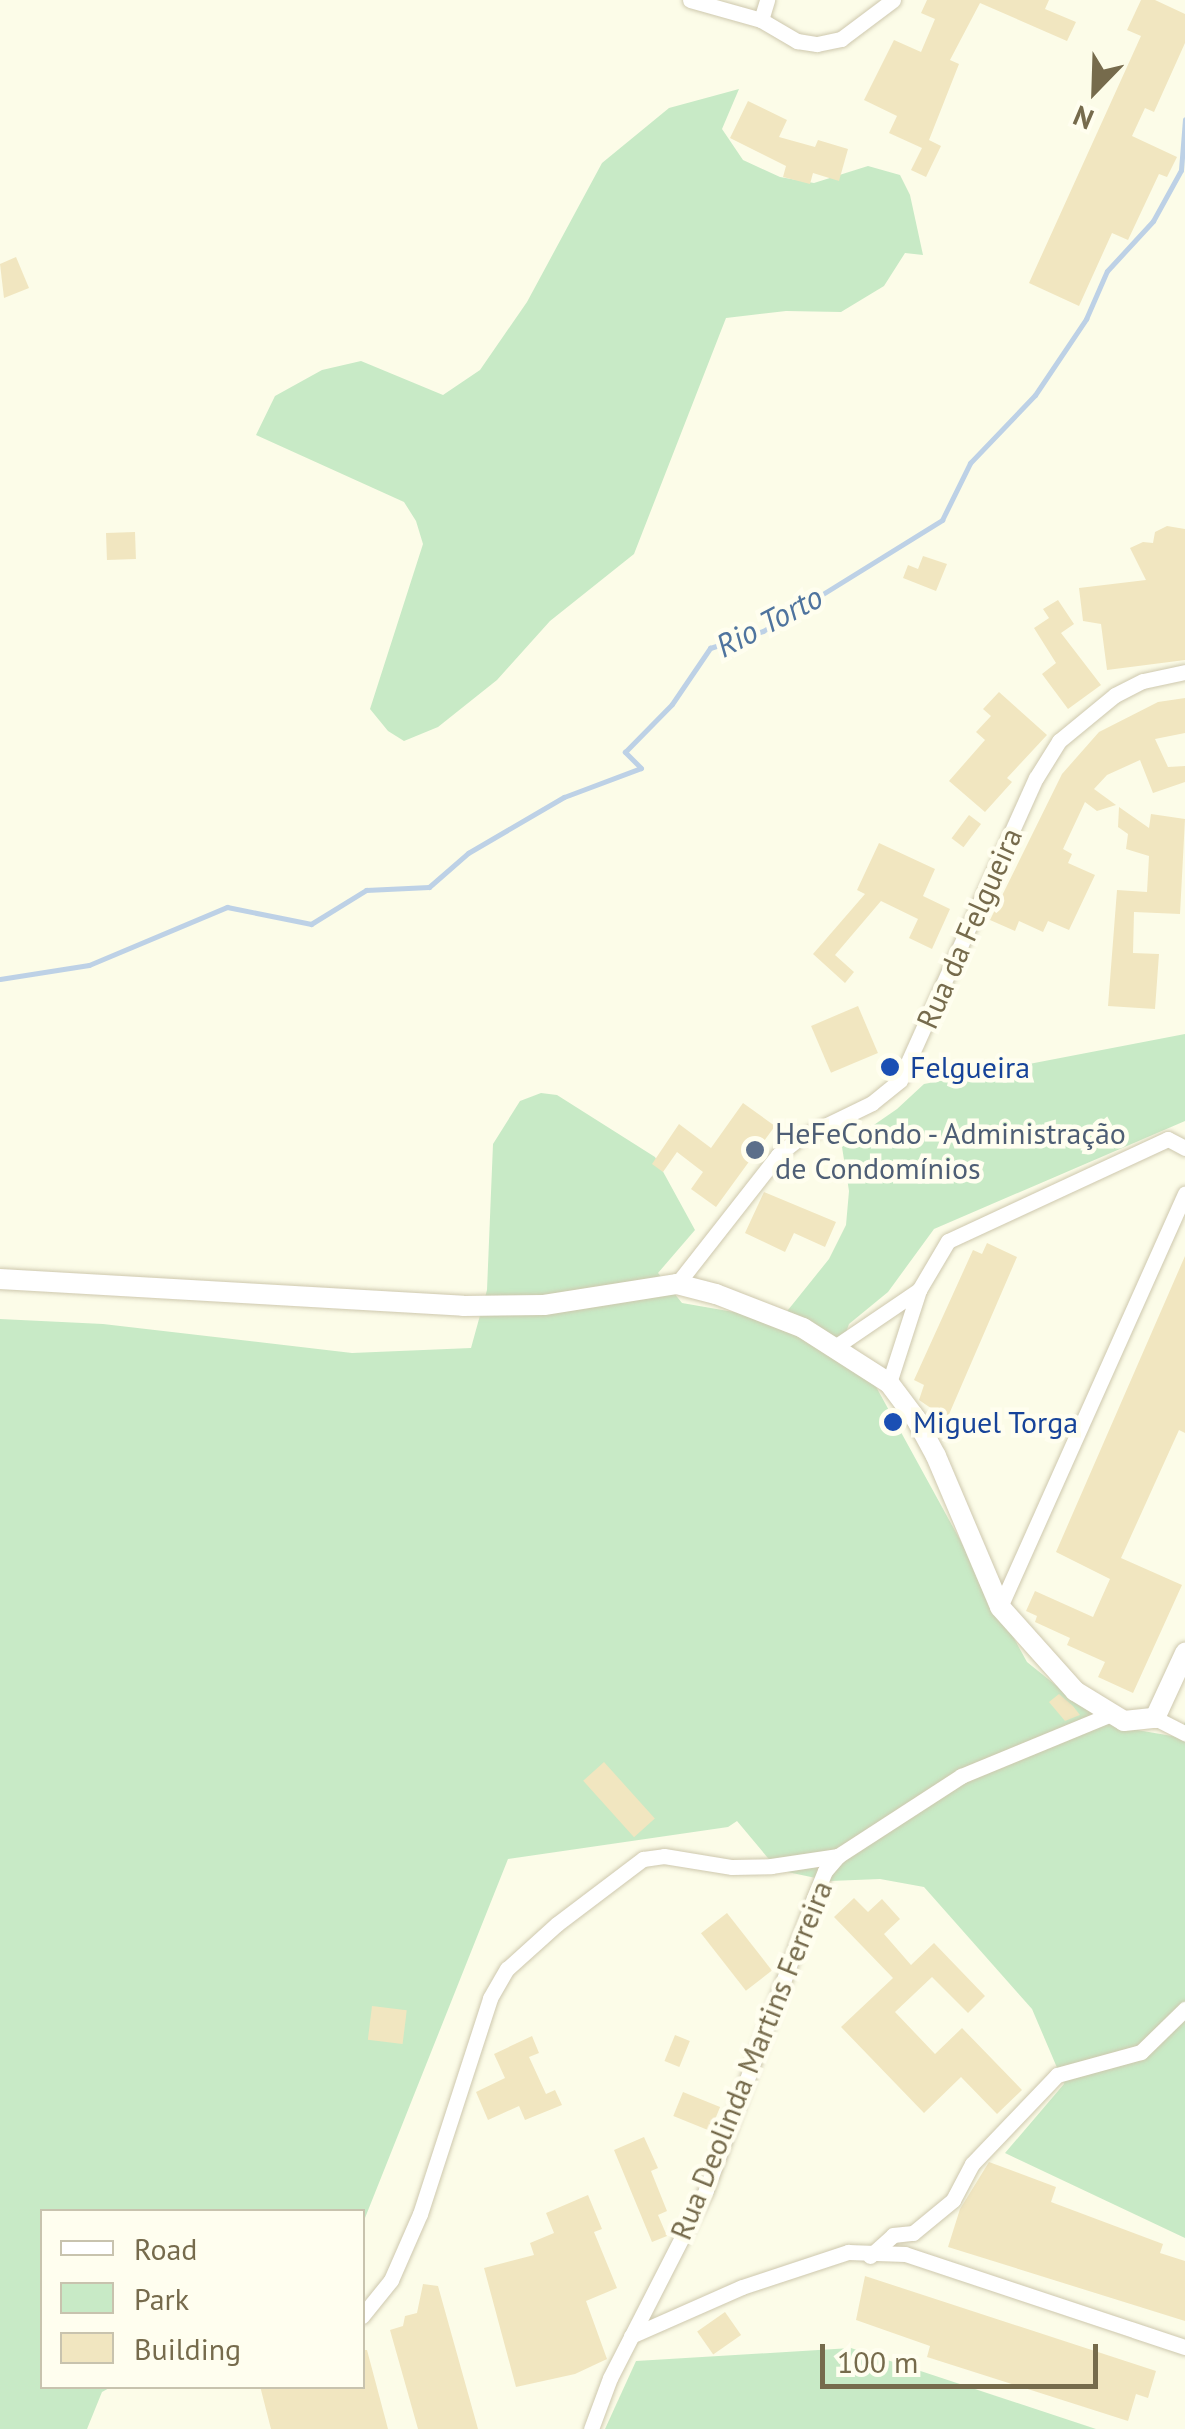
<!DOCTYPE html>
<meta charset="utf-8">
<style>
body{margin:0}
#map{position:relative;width:1185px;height:2429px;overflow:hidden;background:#fcfce8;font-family:"PT Sans",sans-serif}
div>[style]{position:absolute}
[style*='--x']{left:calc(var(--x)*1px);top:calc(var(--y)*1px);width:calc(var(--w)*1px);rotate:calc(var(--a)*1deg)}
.green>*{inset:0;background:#c8eac6}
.stream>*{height:5px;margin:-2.5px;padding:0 2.5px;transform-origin:2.5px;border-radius:2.5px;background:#bdd1e6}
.building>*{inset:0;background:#f1e6c0;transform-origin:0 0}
.roads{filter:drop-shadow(0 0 2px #cec8ae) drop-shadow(0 0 2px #cec8ae)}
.minor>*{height:15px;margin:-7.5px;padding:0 7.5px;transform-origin:7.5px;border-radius:7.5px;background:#fff}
.tertiary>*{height:20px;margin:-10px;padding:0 10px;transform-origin:10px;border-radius:10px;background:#fff}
.dots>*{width:28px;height:28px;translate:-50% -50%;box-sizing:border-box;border:5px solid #fffeef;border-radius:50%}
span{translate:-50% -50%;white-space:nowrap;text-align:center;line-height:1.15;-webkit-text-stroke:9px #fffeef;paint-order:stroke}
.street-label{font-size:30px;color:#766b4c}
.transit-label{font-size:30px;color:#164399}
.left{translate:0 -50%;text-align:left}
.service-label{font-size:30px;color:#4e5e75}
.water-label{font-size:32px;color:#4f749e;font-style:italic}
.legend{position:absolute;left:40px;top:2209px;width:325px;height:180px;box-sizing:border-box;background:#fffeef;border:2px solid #c8c3ae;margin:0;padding:12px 18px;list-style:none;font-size:30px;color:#766b4c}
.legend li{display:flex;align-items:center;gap:20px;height:50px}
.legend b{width:50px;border:2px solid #c8c3ae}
.north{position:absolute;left:1045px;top:40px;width:100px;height:100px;-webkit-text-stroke:8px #fffeef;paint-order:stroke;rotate:203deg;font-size:28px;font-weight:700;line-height:40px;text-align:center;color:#766b4c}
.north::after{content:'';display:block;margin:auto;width:35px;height:45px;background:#766b4c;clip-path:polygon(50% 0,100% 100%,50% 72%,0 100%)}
.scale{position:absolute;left:820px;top:2344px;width:278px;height:45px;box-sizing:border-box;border:5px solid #766b4c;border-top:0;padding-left:12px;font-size:30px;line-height:35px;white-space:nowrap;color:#766b4c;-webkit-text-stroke:8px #fffeef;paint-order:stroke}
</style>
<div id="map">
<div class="green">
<div style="clip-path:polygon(739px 89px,722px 129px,743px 160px,780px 177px,814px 183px,868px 166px,900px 175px,910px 195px,923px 255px,905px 253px,884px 286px,841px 312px,786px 311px,726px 318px,634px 554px,550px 621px,497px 680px,438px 727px,404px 741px,388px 731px,370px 709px,423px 544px,416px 521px,404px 502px,256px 435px,275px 396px,322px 370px,361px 361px,443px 395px,480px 370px,527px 302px,602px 163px,669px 108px)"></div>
<div style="clip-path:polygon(1185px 1034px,1185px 1121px,934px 1229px,888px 1292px,849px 1324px,837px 1358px,874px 1383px,1027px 1662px,1084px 1708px,1137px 1730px,1178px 1737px,1185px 1722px,1185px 2238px,1005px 2153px,1064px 2084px,1032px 2009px,924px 1887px,880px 1879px,830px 1881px,778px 1870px,737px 1821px,728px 1827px,508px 1859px,363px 2223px,362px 2212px,42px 2212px,42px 2386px,111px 2387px,102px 2392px,87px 2429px,0 2429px,0 1319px,103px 1324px,352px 1353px,471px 1348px,487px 1290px,493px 1144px,520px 1101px,541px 1093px,557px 1095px,655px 1157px,695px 1230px,658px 1273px,682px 1303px,780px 1320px,829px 1259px,846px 1225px,849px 1191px,842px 1147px,897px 1109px,924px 1084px)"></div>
<div style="clip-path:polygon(851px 2348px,1096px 2429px,605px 2429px,636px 2361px)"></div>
</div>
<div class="stream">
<div style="--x:0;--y:979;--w:90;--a:-8.9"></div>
<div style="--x:89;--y:965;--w:150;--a:-22.8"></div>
<div style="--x:227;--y:907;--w:86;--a:11.4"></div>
<div style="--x:311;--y:924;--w:65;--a:-31.7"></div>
<div style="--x:366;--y:890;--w:63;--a:-2.7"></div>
<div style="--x:429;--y:887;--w:52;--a:-41.1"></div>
<div style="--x:468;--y:853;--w:111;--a:-30.3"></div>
<div style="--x:564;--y:797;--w:82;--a:-20.6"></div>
<div style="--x:641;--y:768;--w:23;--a:-135"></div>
<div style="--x:625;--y:752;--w:67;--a:-45.6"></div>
<div style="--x:672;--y:704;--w:68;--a:-55.8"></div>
<div style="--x:710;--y:648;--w:56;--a:-17.8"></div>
<div style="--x:763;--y:631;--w:211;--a:-31.8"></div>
<div style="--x:942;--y:520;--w:64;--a:-63.8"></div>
<div style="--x:970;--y:463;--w:94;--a:-46.3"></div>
<div style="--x:1035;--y:395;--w:92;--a:-56.1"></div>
<div style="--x:1086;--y:319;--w:52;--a:-66.4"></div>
<div style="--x:1107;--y:271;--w:68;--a:-47.4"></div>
<div style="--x:1153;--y:221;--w:58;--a:-61.2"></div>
<div style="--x:1181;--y:170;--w:51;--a:-85.5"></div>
</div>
<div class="building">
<div style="clip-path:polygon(927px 0,1049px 0,1045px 9px,1076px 22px,1067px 41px,980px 3px,950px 60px,959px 64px,929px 140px,941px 146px,926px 177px,911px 170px,922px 148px,889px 133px,897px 116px,864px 100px,894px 40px,921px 52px,935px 19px,921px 13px)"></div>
<div style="clip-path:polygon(1141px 0,1155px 0,1185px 14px,1185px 43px,1154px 112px,1145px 108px,1132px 136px,1177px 157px,1167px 177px,1159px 174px,1128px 240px,1112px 233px,1079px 306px,1029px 283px,1141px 36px,1127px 30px)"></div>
<div style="clip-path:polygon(748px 101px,787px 120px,779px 137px,815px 147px,818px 140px,848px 149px,839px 181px,813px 173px,810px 184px,783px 177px,786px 166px,730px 138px)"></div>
<div style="clip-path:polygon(16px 257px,29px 288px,4px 298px,0 264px)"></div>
<div style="clip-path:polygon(1167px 526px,1185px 529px,1185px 660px,1107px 670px,1101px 624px,1083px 621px,1079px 588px,1146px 580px,1130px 548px,1143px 542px,1153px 543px,1155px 532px)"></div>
<div style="left:135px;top:532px;width:27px;height:29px;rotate:88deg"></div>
<div style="clip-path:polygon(923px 556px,947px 564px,936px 591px,903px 578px,908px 565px,918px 569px)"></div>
<div style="clip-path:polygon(1058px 600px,1074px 624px,1061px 633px,1101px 685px,1068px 709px,1042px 674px,1056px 663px,1034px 628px,1049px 618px,1043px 609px)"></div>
<div style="clip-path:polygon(999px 692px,1047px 735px,1007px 778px,1012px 782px,985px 812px,949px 781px,985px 740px,976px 732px,991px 716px,983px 709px)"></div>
<div style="clip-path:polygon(1185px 698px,1185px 733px,1155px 739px,1168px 767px,1185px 766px,1185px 782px,1153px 793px,1140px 760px,1107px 775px,1094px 789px,1116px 805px,1097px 811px,1085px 802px,1063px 849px,1072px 854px,1068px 863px,1095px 875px,1069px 930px,1048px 921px,1043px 932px,1019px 921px,1015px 931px,990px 920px,1062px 774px,1099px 732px,1158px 702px)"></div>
<div style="clip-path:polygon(1119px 807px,1149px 828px,1151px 814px,1185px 819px,1180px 914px,1134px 912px,1133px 953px,1159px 954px,1155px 1009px,1108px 1006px,1117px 890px,1147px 892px,1149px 856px,1126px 849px,1128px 834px,1118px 827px)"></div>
<div style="left:969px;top:815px;width:15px;height:29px;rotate:37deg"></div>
<div style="clip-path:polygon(879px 843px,935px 869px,923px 896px,950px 909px,932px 949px,909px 938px,918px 919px,881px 901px,835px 955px,854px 972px,845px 983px,813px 954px,865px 894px,857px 890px)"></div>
<div style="left:858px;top:1006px;width:51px;height:51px;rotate:67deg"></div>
<div style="clip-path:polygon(743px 1103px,775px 1126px,716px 1207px,691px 1189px,703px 1172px,677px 1152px,663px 1172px,652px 1164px,679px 1124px,711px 1148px)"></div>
<div style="clip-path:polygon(764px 1192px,836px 1222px,825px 1247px,794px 1233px,785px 1252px,745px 1233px)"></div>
<div style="clip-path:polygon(987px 1243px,1017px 1257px,947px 1419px,919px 1400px,924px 1385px,914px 1380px,973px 1250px,982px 1254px)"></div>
<div style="clip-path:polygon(1185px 1256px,1185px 1433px,1179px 1430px,1121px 1558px,1182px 1585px,1133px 1693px,1098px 1677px,1105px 1662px,1067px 1645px,1070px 1638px,1035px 1622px,1037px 1616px,1026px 1611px,1035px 1591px,1093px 1617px,1110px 1579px,1056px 1552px)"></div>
<div style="clip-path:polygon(1059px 1694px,1073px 1706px,1080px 1715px,1065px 1721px,1049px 1702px)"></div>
<div style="left:604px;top:1762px;width:76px;height:28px;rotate:48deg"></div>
<div style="clip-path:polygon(854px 1898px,868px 1912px,882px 1899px,900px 1919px,884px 1934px,911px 1965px,934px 1943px,985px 1996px,968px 2013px,932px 1977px,895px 2012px,935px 2054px,962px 2028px,1022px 2090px,997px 2114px,961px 2077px,924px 2113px,841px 2027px,893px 1978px,834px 1917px)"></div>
<div style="left:727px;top:1913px;width:73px;height:33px;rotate:52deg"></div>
<div style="left:372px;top:2006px;width:35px;height:34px;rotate:7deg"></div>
<div style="left:675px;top:2035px;width:16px;height:28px;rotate:22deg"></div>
<div style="clip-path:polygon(532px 2036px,539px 2053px,529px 2057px,546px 2094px,555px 2090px,562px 2105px,525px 2120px,519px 2106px,488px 2120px,476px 2092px,505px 2078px,494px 2054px)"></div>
<div style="left:683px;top:2092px;width:40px;height:26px;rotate:22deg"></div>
<div style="clip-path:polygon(644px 2137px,658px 2168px,651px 2171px,667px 2211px,658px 2215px,667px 2236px,652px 2242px,614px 2150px)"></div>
<div style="clip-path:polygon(989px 2162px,1056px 2187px,1051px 2202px,1163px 2244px,1160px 2253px,1185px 2261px,1185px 2321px,948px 2247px,960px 2209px)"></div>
<div style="clip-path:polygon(588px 2195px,602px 2229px,594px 2232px,617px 2288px,586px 2301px,607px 2359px,575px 2374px,516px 2387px,484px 2268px,534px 2255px,530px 2243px,554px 2233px,546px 2213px)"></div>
<div style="clip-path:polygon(865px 2276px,1156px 2371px,1148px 2398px,1136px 2394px,1128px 2421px,927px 2357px,930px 2346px,856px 2320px)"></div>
<div style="clip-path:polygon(423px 2284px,438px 2286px,478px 2429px,418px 2429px,390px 2330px,403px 2326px,405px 2316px,417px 2313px)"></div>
<div style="left:725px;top:2312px;width:28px;height:34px;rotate:55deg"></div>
<div style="clip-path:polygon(362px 2350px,367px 2350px,388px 2429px,271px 2429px,260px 2386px,362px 2386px)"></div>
</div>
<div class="roads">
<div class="minor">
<div style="--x:690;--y:0;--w:74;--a:15.7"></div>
<div style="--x:761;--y:20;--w:42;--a:30.3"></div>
<div style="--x:797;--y:41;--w:20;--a:9"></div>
<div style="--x:817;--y:44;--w:25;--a:-12"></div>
<div style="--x:841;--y:39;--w:65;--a:-36.9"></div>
<div style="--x:761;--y:20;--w:21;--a:-73"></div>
<div style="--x:677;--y:1284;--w:164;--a:-51.9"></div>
<div style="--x:778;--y:1155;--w:26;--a:-39"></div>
<div style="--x:798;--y:1139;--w:82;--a:-25.9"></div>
<div style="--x:872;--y:1103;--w:36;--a:-39"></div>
<div style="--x:900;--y:1080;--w:331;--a:-65.8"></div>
<div style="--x:1036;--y:778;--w:44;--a:-58.1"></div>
<div style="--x:1059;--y:741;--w:72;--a:-39.4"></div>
<div style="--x:1115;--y:695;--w:31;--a:-27"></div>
<div style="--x:1143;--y:681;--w:43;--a:-12.1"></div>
<div style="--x:835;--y:1347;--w:102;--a:-34.2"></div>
<div style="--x:889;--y:1383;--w:98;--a:-72.1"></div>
<div style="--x:919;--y:1290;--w:57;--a:-59.4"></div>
<div style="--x:948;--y:1241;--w:242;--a:-24.9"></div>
<div style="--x:1168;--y:1139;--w:19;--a:28"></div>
<div style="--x:1000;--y:1607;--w:453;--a:-65.9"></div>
<div style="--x:1155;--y:1718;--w:34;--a:27"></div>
<div style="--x:870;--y:2256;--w:31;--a:-42"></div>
<div style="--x:893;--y:2235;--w:20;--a:-6"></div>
<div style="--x:913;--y:2233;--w:52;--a:-39.5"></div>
<div style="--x:953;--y:2200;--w:41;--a:-62.2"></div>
<div style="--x:972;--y:2164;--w:123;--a:-46.3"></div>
<div style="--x:1057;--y:2075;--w:87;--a:-15.3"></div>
<div style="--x:1141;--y:2052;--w:62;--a:-44.3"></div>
<div style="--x:362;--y:2316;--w:46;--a:-51.1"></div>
<div style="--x:391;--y:2280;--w:72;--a:-66.3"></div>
<div style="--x:420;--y:2214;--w:227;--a:-72"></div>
<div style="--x:490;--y:1998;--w:34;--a:-60"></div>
<div style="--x:507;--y:1969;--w:67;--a:-42"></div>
<div style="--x:557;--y:1924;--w:108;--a:-37.1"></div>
<div style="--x:643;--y:1859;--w:21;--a:-8"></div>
<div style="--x:664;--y:1856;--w:69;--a:9.2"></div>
<div style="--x:732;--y:1867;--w:39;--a:-1"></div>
<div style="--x:771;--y:1866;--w:68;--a:-8.5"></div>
<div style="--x:838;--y:1856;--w:147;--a:-33"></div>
<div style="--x:961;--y:1776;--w:160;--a:-22.4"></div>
<div style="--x:631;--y:2336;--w:121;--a:-23.8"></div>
<div style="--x:742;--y:2287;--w:112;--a:-18.3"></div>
<div style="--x:848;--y:2252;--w:57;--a:2"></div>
<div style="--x:905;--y:2254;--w:295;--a:18.4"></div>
<div style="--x:591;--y:2429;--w:54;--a:-69.6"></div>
<div style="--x:610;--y:2378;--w:211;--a:-62.9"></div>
<div style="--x:706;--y:2190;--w:311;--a:-69.7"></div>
<div style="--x:814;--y:1898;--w:29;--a:-68"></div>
<div style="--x:825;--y:1871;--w:20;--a:-49"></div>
</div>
<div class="tertiary">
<div style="--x:0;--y:1279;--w:464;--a:3.3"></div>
<div style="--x:463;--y:1306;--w:81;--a:-0.7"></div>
<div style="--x:544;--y:1305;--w:135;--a:-9"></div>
<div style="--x:677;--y:1284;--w:40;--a:14.4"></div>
<div style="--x:716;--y:1294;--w:93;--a:21.3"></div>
<div style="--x:803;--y:1328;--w:102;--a:32.6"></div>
<div style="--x:889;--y:1383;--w:45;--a:53.1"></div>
<div style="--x:916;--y:1419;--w:42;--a:61.6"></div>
<div style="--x:936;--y:1456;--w:164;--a:67"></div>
<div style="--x:1000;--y:1607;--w:113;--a:48.2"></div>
<div style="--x:1075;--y:1691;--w:57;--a:31.5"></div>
<div style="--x:1124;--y:1721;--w:31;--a:-6"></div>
<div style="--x:1155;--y:1718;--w:72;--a:-65.2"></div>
</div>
</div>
<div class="dots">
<div style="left:890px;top:1067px;background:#1a4fb4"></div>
<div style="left:755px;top:1150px;background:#5c6f8a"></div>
<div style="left:893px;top:1422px;background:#1a4fb4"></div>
</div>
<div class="street-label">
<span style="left:969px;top:928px;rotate:-66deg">Rua da Felgueira</span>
<span style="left:751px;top:2060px;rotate:-68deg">Rua Deolinda Martins Ferreira</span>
</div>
<div class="transit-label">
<span class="left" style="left:910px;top:1067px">Felgueira</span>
<span class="left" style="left:913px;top:1422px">Miguel Torga</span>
</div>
<div class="service-label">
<span class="left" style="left:775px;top:1150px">HeFeCondo - Administração<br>de Condomínios</span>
</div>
<div class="water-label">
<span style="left:769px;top:621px;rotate:-28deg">Rio Torto</span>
</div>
<ul class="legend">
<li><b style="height:12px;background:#fff"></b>Road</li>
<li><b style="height:28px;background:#c8eac6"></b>Park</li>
<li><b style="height:28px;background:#f1e6c0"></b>Building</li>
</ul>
<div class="north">N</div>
<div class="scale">100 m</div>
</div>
